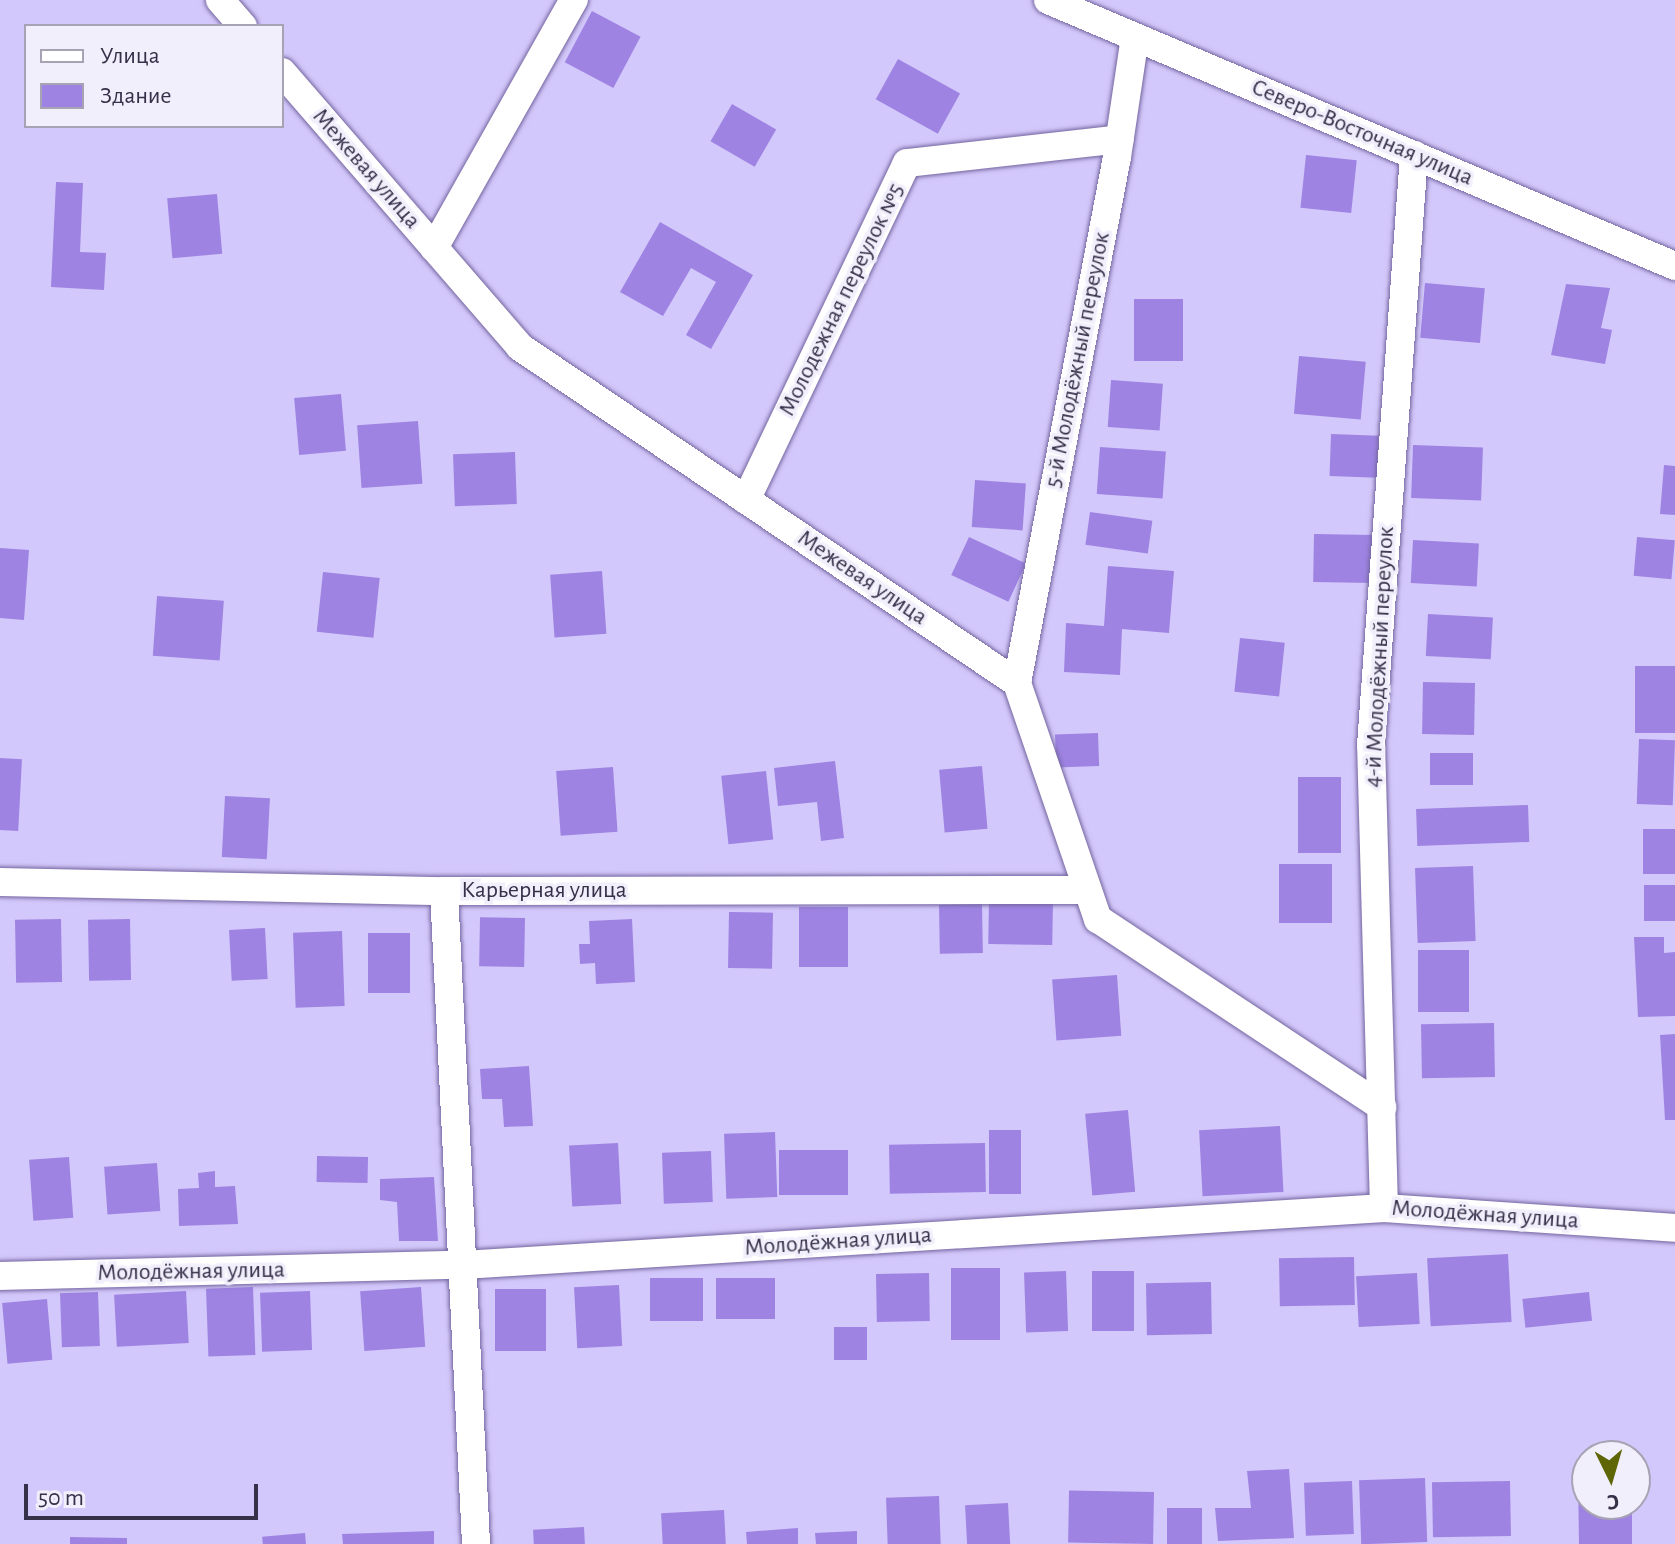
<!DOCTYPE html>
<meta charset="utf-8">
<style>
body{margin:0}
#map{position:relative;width:1675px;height:1544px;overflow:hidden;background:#d3c8fb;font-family:"Alegreya Sans",sans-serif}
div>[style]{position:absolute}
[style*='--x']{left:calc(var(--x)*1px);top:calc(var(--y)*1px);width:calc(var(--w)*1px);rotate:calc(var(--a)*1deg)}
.building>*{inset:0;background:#9e83e3;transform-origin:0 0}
.roads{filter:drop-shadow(0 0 2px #74659f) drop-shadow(0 0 2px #74659f)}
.street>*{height:28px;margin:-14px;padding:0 14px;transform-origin:14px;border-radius:14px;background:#fff}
span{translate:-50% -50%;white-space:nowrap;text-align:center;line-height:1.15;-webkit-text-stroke:7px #f2effc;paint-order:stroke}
.street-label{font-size:24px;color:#363049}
.legend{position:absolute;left:24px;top:24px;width:260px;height:104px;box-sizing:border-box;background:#f2effc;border:2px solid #a7a3b4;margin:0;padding:10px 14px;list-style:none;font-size:24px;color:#363049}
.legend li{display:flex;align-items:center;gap:16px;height:40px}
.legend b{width:40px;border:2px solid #a7a3b4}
.north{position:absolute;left:1571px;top:1440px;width:80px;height:80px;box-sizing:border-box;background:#f2effc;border:2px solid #a7a3b4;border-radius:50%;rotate:175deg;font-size:22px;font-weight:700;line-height:32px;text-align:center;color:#363049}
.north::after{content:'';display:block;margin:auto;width:28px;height:36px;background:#5e6606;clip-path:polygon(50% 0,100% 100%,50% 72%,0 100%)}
.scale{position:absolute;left:24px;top:1484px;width:234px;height:36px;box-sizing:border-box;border:4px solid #363049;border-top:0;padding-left:10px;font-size:24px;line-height:28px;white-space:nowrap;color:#363049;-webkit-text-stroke:6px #f2effc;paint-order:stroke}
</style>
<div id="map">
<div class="building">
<div style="left:592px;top:11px;width:55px;height:58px;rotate:28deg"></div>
<div style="left:898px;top:59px;width:71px;height:46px;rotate:29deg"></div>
<div style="left:732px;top:104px;width:51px;height:43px;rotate:30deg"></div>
<div style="left:1306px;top:155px;width:51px;height:53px;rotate:6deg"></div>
<div style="clip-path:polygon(56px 182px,83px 183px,80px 252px,106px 253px,104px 290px,51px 287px)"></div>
<div style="left:217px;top:194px;width:60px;height:50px;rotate:85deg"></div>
<div style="clip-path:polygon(660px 222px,753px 275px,711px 349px,686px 335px,716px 282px,691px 268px,663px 316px,620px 292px)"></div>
<div style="left:1425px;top:283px;width:60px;height:55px;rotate:5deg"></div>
<div style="clip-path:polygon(1566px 284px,1610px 288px,1601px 328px,1612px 330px,1605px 364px,1551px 355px)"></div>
<div style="left:1134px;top:299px;width:49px;height:62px"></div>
<div style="left:1299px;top:356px;width:67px;height:58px;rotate:5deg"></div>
<div style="left:1111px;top:380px;width:52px;height:47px;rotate:4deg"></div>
<div style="left:341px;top:394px;width:57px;height:47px;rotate:85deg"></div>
<div style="left:418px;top:421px;width:63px;height:61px;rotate:86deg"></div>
<div style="left:1331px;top:434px;width:48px;height:42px;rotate:2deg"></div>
<div style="left:1413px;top:445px;width:70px;height:53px;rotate:2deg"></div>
<div style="left:1100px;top:447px;width:66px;height:47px;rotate:4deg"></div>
<div style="left:515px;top:452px;width:52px;height:62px;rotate:88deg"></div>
<div style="clip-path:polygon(1664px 465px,1675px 466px,1675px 515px,1660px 514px)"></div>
<div style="left:975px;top:480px;width:51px;height:47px;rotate:4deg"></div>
<div style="left:1090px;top:512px;width:63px;height:33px;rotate:8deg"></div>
<div style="left:1314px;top:534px;width:60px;height:48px;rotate:1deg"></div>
<div style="left:969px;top:537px;width:63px;height:42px;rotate:25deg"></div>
<div style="left:1637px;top:537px;width:38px;height:39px;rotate:5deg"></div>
<div style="left:1413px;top:540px;width:66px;height:43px;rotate:3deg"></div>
<div style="clip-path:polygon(0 548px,29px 550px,24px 620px,0 618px)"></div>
<div style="clip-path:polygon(1108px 566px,1174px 571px,1169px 633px,1122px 629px,1120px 675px,1064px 672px,1066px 623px,1104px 626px)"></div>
<div style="left:602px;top:571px;width:63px;height:52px;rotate:86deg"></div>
<div style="left:323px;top:572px;width:57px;height:60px;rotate:6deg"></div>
<div style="left:157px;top:596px;width:67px;height:60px;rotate:4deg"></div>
<div style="left:1428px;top:614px;width:65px;height:42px;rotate:3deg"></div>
<div style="left:1240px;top:638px;width:45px;height:54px;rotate:6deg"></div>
<div style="left:1635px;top:666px;width:40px;height:67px"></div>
<div style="left:1423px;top:682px;width:52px;height:52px;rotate:1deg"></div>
<div style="left:1098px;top:733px;width:33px;height:43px;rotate:88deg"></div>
<div style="left:1639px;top:739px;width:36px;height:65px;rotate:2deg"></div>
<div style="left:1430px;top:753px;width:43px;height:32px"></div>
<div style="left:0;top:758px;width:22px;height:72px;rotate:3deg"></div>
<div style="clip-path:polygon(835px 761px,844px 838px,821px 841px,817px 802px,778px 806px,774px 768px)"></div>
<div style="left:982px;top:766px;width:63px;height:43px;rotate:85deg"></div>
<div style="left:613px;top:767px;width:65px;height:57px;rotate:86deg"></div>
<div style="left:766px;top:771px;width:69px;height:45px;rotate:84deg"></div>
<div style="left:1341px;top:777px;width:76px;height:43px;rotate:90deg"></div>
<div style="left:225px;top:796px;width:45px;height:61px;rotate:3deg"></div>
<div style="left:1528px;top:805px;width:37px;height:112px;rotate:88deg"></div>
<div style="left:1643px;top:829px;width:32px;height:45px"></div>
<div style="left:1279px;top:864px;width:53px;height:59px"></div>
<div style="left:1473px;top:866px;width:75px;height:58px;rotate:88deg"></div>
<div style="left:1675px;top:885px;width:36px;height:31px;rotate:90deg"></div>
<div style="left:989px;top:900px;width:64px;height:44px;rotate:1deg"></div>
<div style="left:982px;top:904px;width:49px;height:43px;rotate:89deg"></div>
<div style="left:848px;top:907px;width:60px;height:49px;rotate:90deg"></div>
<div style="left:729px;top:912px;width:44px;height:56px;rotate:1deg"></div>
<div style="left:525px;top:918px;width:49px;height:45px;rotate:91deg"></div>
<div style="left:61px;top:919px;width:63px;height:46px;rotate:89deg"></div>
<div style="left:130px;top:919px;width:61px;height:42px;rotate:89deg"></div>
<div style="clip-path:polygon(632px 919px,635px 982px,596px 984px,595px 963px,580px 964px,579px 944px,590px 944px,589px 921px)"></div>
<div style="left:265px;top:928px;width:51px;height:36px;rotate:87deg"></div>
<div style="left:342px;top:931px;width:75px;height:49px;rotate:88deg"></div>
<div style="left:368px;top:933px;width:42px;height:60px"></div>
<div style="clip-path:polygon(1634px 937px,1664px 937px,1664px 953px,1675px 952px,1675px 1016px,1638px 1017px)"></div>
<div style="left:1418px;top:950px;width:51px;height:62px"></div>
<div style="left:1117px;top:975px;width:61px;height:65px;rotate:86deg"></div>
<div style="left:1494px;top:1023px;width:54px;height:73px;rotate:89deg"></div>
<div style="clip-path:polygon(1675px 1034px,1675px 1120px,1665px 1120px,1660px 1035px)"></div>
<div style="clip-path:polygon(529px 1066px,533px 1126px,504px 1127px,502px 1099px,482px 1099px,480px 1069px)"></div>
<div style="left:1128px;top:1110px;width:82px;height:43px;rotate:85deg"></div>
<div style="left:1280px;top:1126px;width:66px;height:81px;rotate:87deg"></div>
<div style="left:989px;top:1130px;width:32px;height:64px"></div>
<div style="left:775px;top:1132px;width:65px;height:51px;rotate:88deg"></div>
<div style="left:618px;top:1143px;width:61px;height:49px;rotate:87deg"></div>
<div style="left:985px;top:1143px;width:49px;height:96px;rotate:89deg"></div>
<div style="left:848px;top:1150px;width:45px;height:69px;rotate:90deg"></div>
<div style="left:711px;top:1151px;width:51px;height:49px;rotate:88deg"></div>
<div style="left:317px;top:1156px;width:51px;height:26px;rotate:1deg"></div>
<div style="left:69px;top:1157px;width:61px;height:40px;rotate:86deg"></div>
<div style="left:157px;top:1163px;width:48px;height:53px;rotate:86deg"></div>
<div style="clip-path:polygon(215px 1171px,215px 1187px,235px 1186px,238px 1224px,179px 1226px,178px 1189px,199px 1188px,198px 1173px)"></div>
<div style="clip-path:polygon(434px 1177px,438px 1241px,399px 1241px,397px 1202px,380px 1200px,380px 1179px)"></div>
<div style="left:1508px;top:1254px;width:68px;height:81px;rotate:87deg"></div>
<div style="left:1354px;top:1257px;width:48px;height:75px;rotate:89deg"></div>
<div style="left:951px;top:1268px;width:49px;height:72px"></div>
<div style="left:1066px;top:1271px;width:60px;height:42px;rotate:88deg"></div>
<div style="left:1134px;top:1271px;width:60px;height:42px;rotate:90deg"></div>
<div style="left:929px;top:1273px;width:48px;height:53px;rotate:89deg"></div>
<div style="left:1417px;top:1273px;width:51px;height:61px;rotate:87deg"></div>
<div style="left:703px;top:1278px;width:43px;height:53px;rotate:90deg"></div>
<div style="left:775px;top:1278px;width:41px;height:59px;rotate:90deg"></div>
<div style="left:1211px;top:1282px;width:52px;height:65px;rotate:89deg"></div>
<div style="left:619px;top:1285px;width:61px;height:45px;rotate:87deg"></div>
<div style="left:253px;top:1287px;width:68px;height:47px;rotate:88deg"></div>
<div style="left:421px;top:1287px;width:60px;height:61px;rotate:86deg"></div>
<div style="left:546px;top:1289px;width:62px;height:51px;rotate:90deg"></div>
<div style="left:186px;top:1291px;width:52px;height:72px;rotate:87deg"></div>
<div style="left:310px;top:1291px;width:59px;height:50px;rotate:88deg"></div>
<div style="left:98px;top:1292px;width:54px;height:38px;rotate:88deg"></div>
<div style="left:1589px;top:1292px;width:29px;height:67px;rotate:84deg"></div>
<div style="left:47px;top:1299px;width:61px;height:45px;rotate:85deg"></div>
<div style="left:834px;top:1327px;width:33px;height:33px"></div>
<div style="clip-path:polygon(1289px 1469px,1294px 1538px,1218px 1541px,1215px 1508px,1251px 1508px,1247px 1471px)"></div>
<div style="clip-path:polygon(1578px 1474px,1587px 1474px,1587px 1504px,1632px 1504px,1632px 1544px,1579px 1544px)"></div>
<div style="left:1425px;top:1478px;width:64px;height:66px;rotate:88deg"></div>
<div style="left:1352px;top:1481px;width:53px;height:48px;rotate:88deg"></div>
<div style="left:1510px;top:1481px;width:55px;height:78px;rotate:89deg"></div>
<div style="left:1154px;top:1492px;width:52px;height:85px;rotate:91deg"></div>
<div style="left:939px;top:1496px;width:48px;height:53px;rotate:88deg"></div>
<div style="left:1008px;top:1503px;width:41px;height:43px;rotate:87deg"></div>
<div style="left:1167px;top:1508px;width:35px;height:36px"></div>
<div style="left:724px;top:1510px;width:34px;height:63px;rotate:87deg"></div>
<div style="left:584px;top:1527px;width:17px;height:51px;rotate:87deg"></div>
<div style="clip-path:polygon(798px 1528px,798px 1544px,747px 1544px,746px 1532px)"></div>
<div style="clip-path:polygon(434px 1531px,434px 1544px,343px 1544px,342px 1534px)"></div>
<div style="clip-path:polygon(857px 1531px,857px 1544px,816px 1544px,815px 1533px)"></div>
<div style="left:305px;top:1533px;width:11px;height:43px;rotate:85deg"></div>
<div style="clip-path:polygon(70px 1537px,127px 1538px,127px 1544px,70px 1544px)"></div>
</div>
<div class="roads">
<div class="street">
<div style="--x:220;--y:0;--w:35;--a:49"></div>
<div style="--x:1048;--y:0;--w:681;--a:22.99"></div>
<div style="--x:282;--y:72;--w:364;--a:49.1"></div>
<div style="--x:520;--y:347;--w:600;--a:34.06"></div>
<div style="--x:1017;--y:683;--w:250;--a:71.1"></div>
<div style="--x:1098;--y:919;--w:341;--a:33.5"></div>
<div style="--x:434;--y:248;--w:285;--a:-60.6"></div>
<div style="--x:746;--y:500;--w:373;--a:-64.5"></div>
<div style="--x:907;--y:163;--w:214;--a:-6.4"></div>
<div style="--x:1017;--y:683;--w:535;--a:-79.24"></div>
<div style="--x:1117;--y:157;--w:121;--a:-81.5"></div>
<div style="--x:0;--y:882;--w:444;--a:1.2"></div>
<div style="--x:444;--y:891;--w:643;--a:-0.09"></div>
<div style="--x:444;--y:891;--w:654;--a:87.19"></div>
<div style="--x:1384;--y:1208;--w:463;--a:-91.6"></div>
<div style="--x:1371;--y:745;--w:592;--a:-85.83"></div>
<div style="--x:0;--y:1276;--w:463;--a:-1.4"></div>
<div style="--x:463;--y:1265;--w:923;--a:-3.54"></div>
<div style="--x:1384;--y:1208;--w:292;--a:3.9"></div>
</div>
</div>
<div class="street-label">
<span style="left:1362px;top:133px;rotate:23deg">Северо-Восточная улица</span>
<span style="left:366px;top:169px;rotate:49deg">Межевая улица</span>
<span style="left:842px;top:300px;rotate:-64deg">Молодежная переулок №5</span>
<span style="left:1078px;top:360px;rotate:-79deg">5-й Молодёжный переулок</span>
<span style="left:862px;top:578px;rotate:34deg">Межевая улица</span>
<span style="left:1380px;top:657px;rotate:-87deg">4-й Молодёжный переулок</span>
<span style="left:544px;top:891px">Карьерная улица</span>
<span style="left:1485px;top:1215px;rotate:4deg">Молодёжная улица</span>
<span style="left:838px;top:1242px;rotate:-4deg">Молодёжная улица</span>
<span style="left:191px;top:1272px;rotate:-1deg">Молодёжная улица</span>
</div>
<ul class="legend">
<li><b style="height:10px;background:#fff"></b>Улица</li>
<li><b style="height:22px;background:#9e83e3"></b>Здание</li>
</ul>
<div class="north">С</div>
<div class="scale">50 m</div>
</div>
